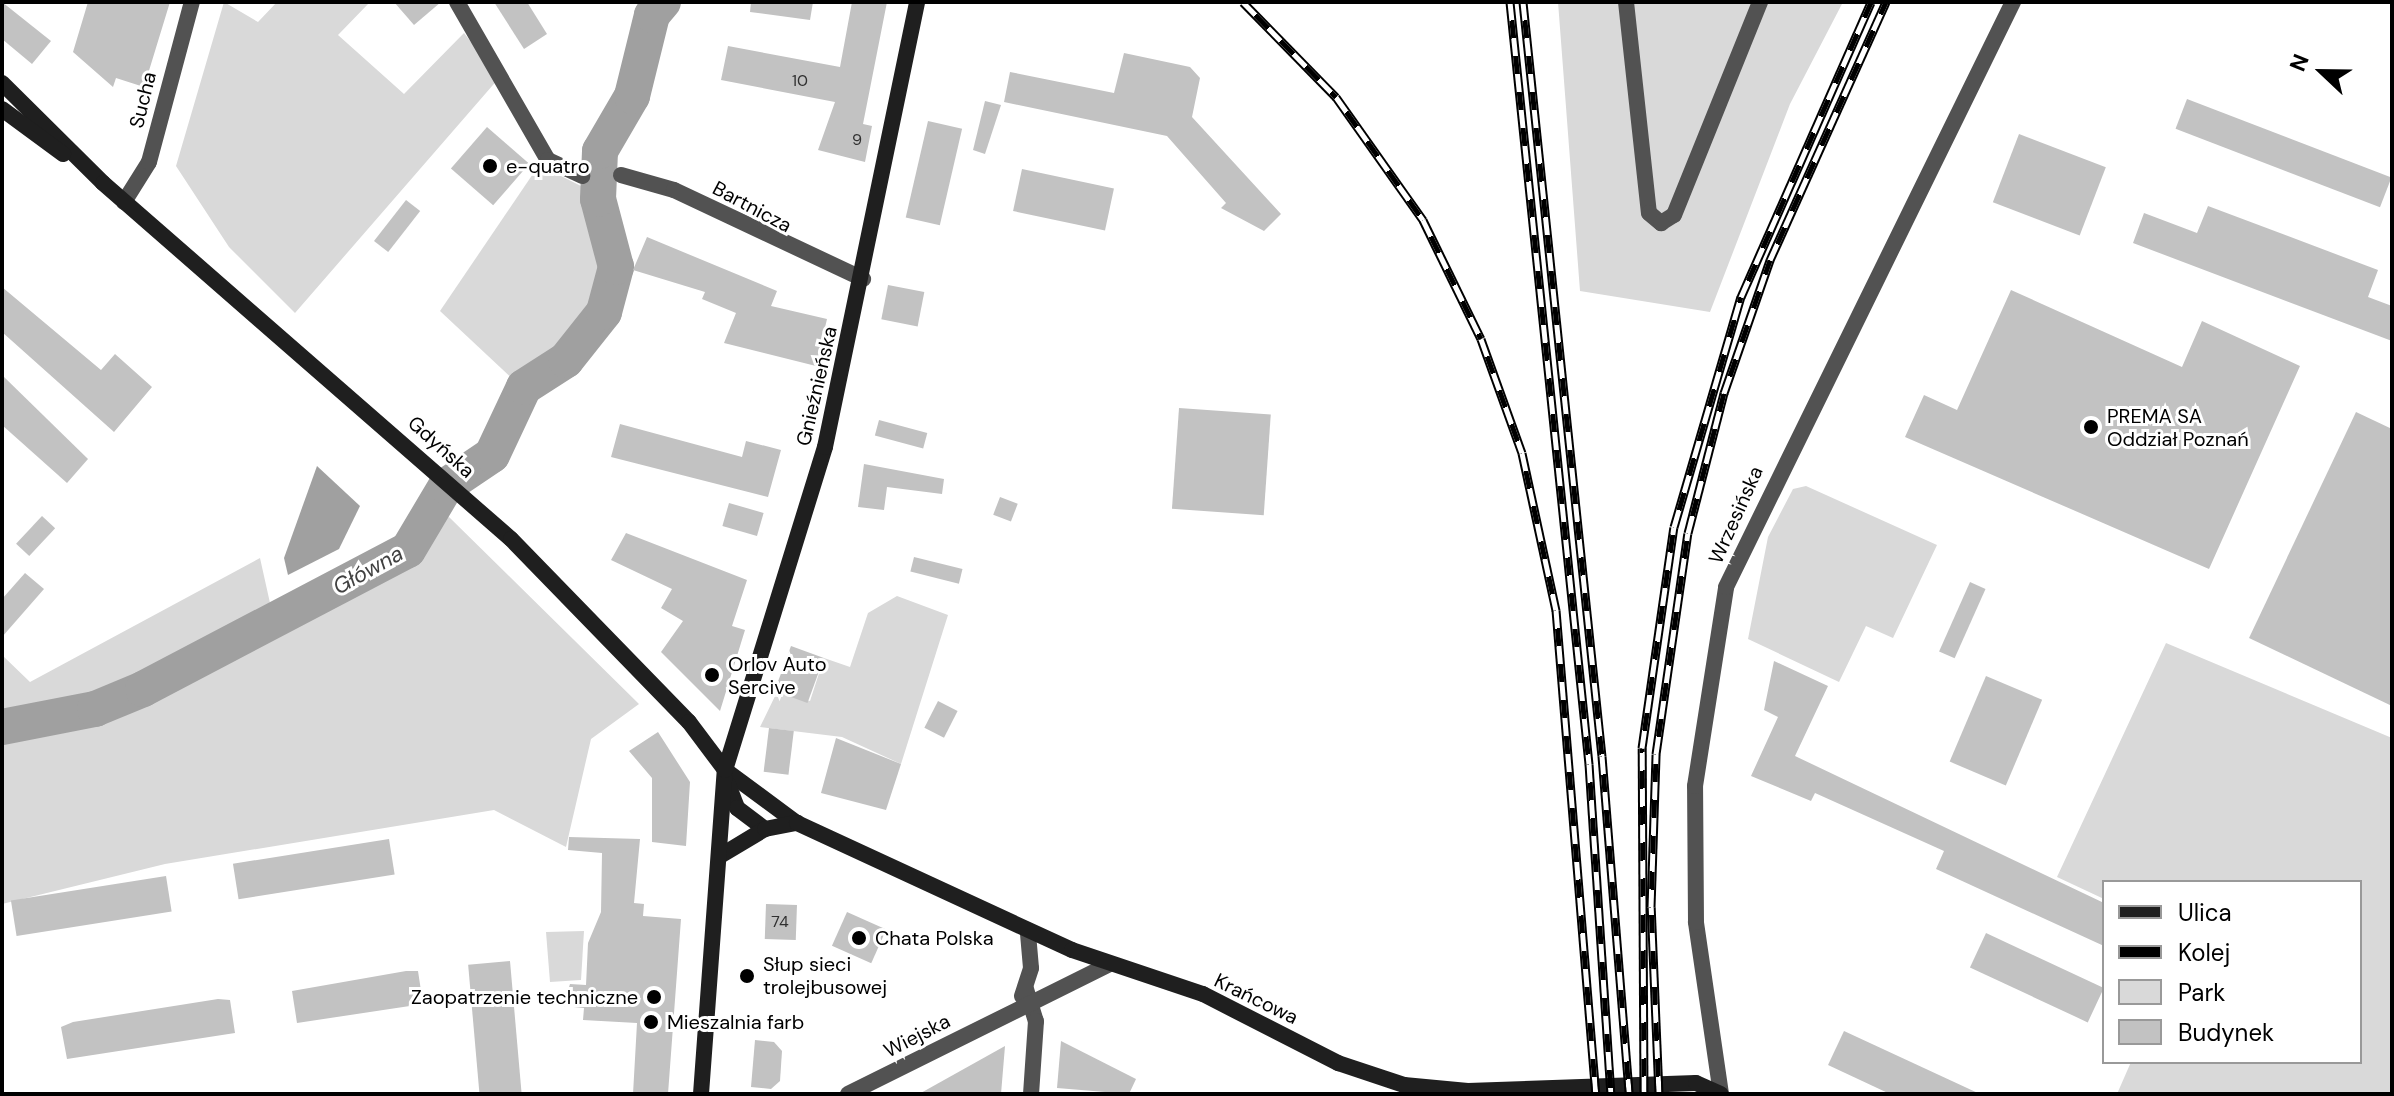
<!DOCTYPE html>
<meta charset="utf-8">
<style>
body{margin:0}
#map{position:relative;width:2394px;height:1096px;overflow:hidden;background:#fff;font-family:"DM Sans",sans-serif}
div>[style]{position:absolute}
[style*='--x']{left:calc(var(--x)*1px);top:calc(var(--y)*1px);width:calc(var(--w)*1px);rotate:calc(var(--a)*1deg)}
.green>*{inset:0;background:#d9d9d9}
.water>*{inset:0;background:#a0a0a0}
.river>*{height:36px;margin:-18px;padding:0 18px;transform-origin:18px;border-radius:18px;background:#a0a0a0}
.building>*{inset:0;background:#c2c2c2;transform-origin:0 0}
.street>*{height:16px;margin:-8px;padding:0 8px;transform-origin:8px;border-radius:8px;background:#525252}
.secondary>*{height:16px;margin:-8px;padding:0 8px;transform-origin:8px;border-radius:8px;background:#1f1f1f}
.rail>*{height:9px;margin-top:-4.5px;transform-origin:0;background:repeating-linear-gradient(90deg,#fff 0 18px,#000 0 36px);box-sizing:border-box;border-block:2px solid #000}
.dots>*{width:22px;height:22px;translate:-50% -50%;box-sizing:border-box;border:4px solid #fff;border-radius:50%}
span{translate:-50% -50%;white-space:nowrap;text-align:center;line-height:1.15;-webkit-text-stroke:6px #fff;paint-order:stroke}
.number-label{font-size:16px;color:#303030}
.number-label span{-webkit-text-stroke-width:0}
.street-label{font-size:20px;color:#000}
.poi-label{font-size:20px;color:#000}
.left{translate:0 -50%;text-align:left}
.right{translate:-100% -50%;text-align:right}
.water-label{font-size:22px;color:#414141;font-style:italic}
.frame{position:absolute;inset:0;border:4px solid #000;pointer-events:none}
.legend{position:absolute;left:2102px;top:880px;width:260px;height:184px;box-sizing:border-box;background:#fff;border:2px solid #999;margin:0;padding:10px 14px;list-style:none;font-size:24px;color:#000}
.legend li{display:flex;align-items:center;gap:16px;height:40px}
.legend b{width:40px;border:2px solid #999}
.north{position:absolute;left:2282px;top:32px;width:80px;height:80px;-webkit-text-stroke:6px #fff;paint-order:stroke;rotate:292deg;font-size:22px;font-weight:700;line-height:32px;text-align:center;color:#000}
.north::after{content:'';display:block;margin:auto;width:28px;height:36px;background:#000;clip-path:polygon(50% 0,100% 100%,50% 72%,0 100%)}
</style>
<div id="map">
<div class="green">
<div style="clip-path:polygon(224px 2px,258px 22px,277px 2px,370px 2px,338px 35px,404px 94px,464px 33px,499px 78px,295px 313px,229px 247px,176px 166px)"></div>
<div style="clip-path:polygon(1558px 2px,1843px 2px,1790px 104px,1710px 312px,1580px 291px)"></div>
<div style="clip-path:polygon(539px 165px,591px 191px,607px 245px,605px 269px,577px 335px,519px 385px,440px 311px)"></div>
<div style="clip-path:polygon(1806px 486px,1937px 545px,1893px 638px,1866px 626px,1839px 682px,1748px 639px,1768px 537px,1793px 489px)"></div>
<div style="clip-path:polygon(449px 517px,639px 704px,591px 739px,566px 847px,494px 810px,165px 864px,2px 904px,2px 655px,30px 682px,260px 558px,270px 603px)"></div>
<div style="clip-path:polygon(897px 596px,948px 615px,901px 764px,842px 737px,760px 727px,777px 692px,810px 701px,824px 658px,850px 667px,868px 613px)"></div>
<div style="clip-path:polygon(2166px 643px,2392px 738px,2392px 1094px,2117px 1094px,2131px 1062px,2360px 1062px,2360px 882px,2104px 882px,2104px 899px,2057px 877px)"></div>
<div style="clip-path:polygon(584px 931px,581px 980px,550px 982px,546px 932px)"></div>
</div>
<div class="water">
<div style="clip-path:polygon(317px 466px,360px 506px,339px 549px,288px 575px,284px 558px)"></div>
</div>
<div class="river">
<div style="--x:2;--y:727;--w:95;--a:-11"></div>
<div style="--x:95;--y:709;--w:52;--a:-22.6"></div>
<div style="--x:143;--y:689;--w:299;--a:-27.7"></div>
<div style="--x:408;--y:550;--w:74;--a:-59.3"></div>
<div style="--x:446;--y:486;--w:55;--a:-34"></div>
<div style="--x:492;--y:455;--w:75;--a:-64.8"></div>
<div style="--x:524;--y:387;--w:50;--a:-32.7"></div>
<div style="--x:566;--y:360;--w:61;--a:-51.6"></div>
<div style="--x:604;--y:312;--w:47;--a:-75.1"></div>
<div style="--x:616;--y:267;--w:70;--a:-104.8"></div>
<div style="--x:598;--y:199;--w:48;--a:-87.6"></div>
<div style="--x:600;--y:151;--w:64;--a:-59.8"></div>
<div style="--x:632;--y:96;--w:83;--a:-76.1"></div>
<div style="--x:652;--y:15;--w:17;--a:-50"></div>
</div>
<div class="building">
<div style="clip-path:polygon(2px 2px,51px 41px,32px 64px,2px 39px)"></div>
<div style="clip-path:polygon(88px 2px,170px 2px,144px 87px,116px 78px,113px 87px,73px 52px)"></div>
<div style="clip-path:polygon(394px 2px,441px 2px,414px 25px)"></div>
<div style="clip-path:polygon(494px 2px,527px 2px,547px 34px,524px 49px)"></div>
<div style="clip-path:polygon(751px 2px,813px 2px,810px 20px,750px 12px)"></div>
<div style="clip-path:polygon(852px 2px,887px 2px,863px 124px,872px 126px,865px 162px,818px 150px,835px 102px,721px 80px,728px 46px,840px 67px)"></div>
<div style="clip-path:polygon(1124px 53px,1190px 67px,1200px 78px,1192px 117px,1281px 214px,1264px 231px,1221px 208px,1226px 203px,1167px 136px,1004px 102px,1010px 72px,1114px 93px)"></div>
<div style="left:2187px;top:99px;width:219px;height:32px;rotate:21deg"></div>
<div style="clip-path:polygon(985px 101px,1001px 105px,985px 154px,973px 150px)"></div>
<div style="left:928px;top:121px;width:35px;height:99px;rotate:13deg"></div>
<div style="left:487px;top:127px;width:56px;height:55px;rotate:41deg"></div>
<div style="left:2019px;top:134px;width:93px;height:73px;rotate:21deg"></div>
<div style="left:1022px;top:169px;width:94px;height:43px;rotate:12deg"></div>
<div style="left:406px;top:200px;width:18px;height:52px;rotate:38deg"></div>
<div style="clip-path:polygon(2208px 206px,2378px 270px,2368px 297px,2392px 306px,2392px 341px,2133px 243px,2144px 213px,2197px 233px)"></div>
<div style="clip-path:polygon(647px 237px,777px 291px,771px 306px,827px 319px,816px 366px,724px 343px,736px 313px,702px 299px,705px 292px,633px 270px)"></div>
<div style="left:888px;top:285px;width:37px;height:35px;rotate:11deg"></div>
<div style="clip-path:polygon(2px 287px,101px 370px,115px 354px,152px 387px,114px 432px,2px 332px)"></div>
<div style="clip-path:polygon(2011px 290px,2182px 367px,2202px 321px,2300px 366px,2209px 569px,1905px 437px,1924px 395px,1957px 410px)"></div>
<div style="clip-path:polygon(2px 375px,88px 459px,67px 483px,2px 425px)"></div>
<div style="left:1179px;top:408px;width:92px;height:101px;rotate:4deg"></div>
<div style="clip-path:polygon(2356px 412px,2392px 429px,2392px 706px,2249px 638px)"></div>
<div style="left:879px;top:420px;width:50px;height:16px;rotate:15deg"></div>
<div style="clip-path:polygon(620px 424px,742px 457px,746px 441px,781px 450px,768px 497px,611px 457px)"></div>
<div style="clip-path:polygon(864px 464px,944px 479px,942px 494px,887px 487px,884px 510px,858px 507px)"></div>
<div style="left:1000px;top:497px;width:19px;height:19px;rotate:21deg"></div>
<div style="left:729px;top:503px;width:36px;height:24px;rotate:16deg"></div>
<div style="left:42px;top:516px;width:18px;height:38px;rotate:43deg"></div>
<div style="clip-path:polygon(626px 533px,747px 580px,732px 626px,745px 630px,720px 711px,661px 652px,683px 621px,661px 608px,672px 589px,611px 560px)"></div>
<div style="left:914px;top:557px;width:50px;height:15px;rotate:14deg"></div>
<div style="clip-path:polygon(25px 573px,44px 589px,2px 637px,2px 599px)"></div>
<div style="left:1970px;top:582px;width:17px;height:76px;rotate:24deg"></div>
<div style="left:791px;top:646px;width:35px;height:48px;rotate:20deg"></div>
<div style="clip-path:polygon(1774px 661px,1828px 686px,1795px 756px,2104px 903px,2104px 946px,1936px 869px,1944px 851px,1815px 793px,1811px 801px,1751px 776px,1778px 717px,1764px 710px)"></div>
<div style="left:1986px;top:676px;width:61px;height:93px;rotate:23deg"></div>
<div style="left:938px;top:701px;width:22px;height:30px;rotate:27deg"></div>
<div style="left:769px;top:728px;width:25px;height:44px;rotate:7deg"></div>
<div style="clip-path:polygon(658px 732px,690px 782px,686px 846px,652px 842px,652px 778px,629px 751px)"></div>
<div style="clip-path:polygon(836px 738px,901px 764px,886px 810px,821px 793px)"></div>
<div style="clip-path:polygon(569px 837px,640px 839px,634px 903px,644px 904px,643px 916px,681px 919px,668px 1094px,633px 1094px,637px 1023px,583px 1020px,584px 1008px,563px 1006px,570px 984px,586px 985px,588px 943px,601px 912px,602px 853px,568px 850px)"></div>
<div style="left:389px;top:839px;width:36px;height:158px;rotate:81deg"></div>
<div style="left:166px;top:876px;width:36px;height:157px;rotate:81deg"></div>
<div style="left:766px;top:904px;width:31px;height:35px;rotate:2deg"></div>
<div style="left:847px;top:912px;width:43px;height:37px;rotate:24deg"></div>
<div style="left:1986px;top:933px;width:130px;height:38px;rotate:25deg"></div>
<div style="left:510px;top:961px;width:133px;height:42px;rotate:85deg"></div>
<div style="clip-path:polygon(406px 971px,418px 971px,423px 1004px,297px 1023px,292px 991px)"></div>
<div style="clip-path:polygon(218px 999px,230px 1000px,235px 1033px,67px 1059px,61px 1027px,73px 1022px)"></div>
<div style="clip-path:polygon(1844px 1031px,1980px 1094px,1890px 1094px,1828px 1065px)"></div>
<div style="clip-path:polygon(755px 1040px,774px 1042px,782px 1051px,780px 1081px,771px 1089px,751px 1087px)"></div>
<div style="clip-path:polygon(1061px 1041px,1136px 1079px,1129px 1094px,1057px 1088px)"></div>
<div style="clip-path:polygon(1005px 1046px,1001px 1094px,919px 1094px)"></div>
</div>
<div class="street">
<div style="--x:457;--y:2;--w:182;--a:60.1"></div>
<div style="--x:548;--y:160;--w:38;--a:25"></div>
<div style="--x:1626;--y:2;--w:212;--a:83.8"></div>
<div style="--x:1649;--y:213;--w:16;--a:40"></div>
<div style="--x:1661;--y:223;--w:15;--a:-32"></div>
<div style="--x:1674;--y:215;--w:230;--a:-68"></div>
<div style="--x:621;--y:175;--w:55;--a:15.8"></div>
<div style="--x:674;--y:190;--w:209;--a:25.2"></div>
<div style="--x:124;--y:202;--w:47;--a:-58"></div>
<div style="--x:149;--y:162;--w:166;--a:-75"></div>
<div style="--x:1026;--y:989;--w:34;--a:73"></div>
<div style="--x:1036;--y:1021;--w:73;--a:93.9"></div>
<div style="--x:1022;--y:996;--w:29;--a:-72"></div>
<div style="--x:1031;--y:968;--w:38;--a:-95"></div>
<div style="--x:848;--y:1094;--w:292;--a:-26.4"></div>
<div style="--x:1721;--y:1094;--w:174;--a:-98.3"></div>
<div style="--x:1696;--y:922;--w:136;--a:-90.4"></div>
<div style="--x:1695;--y:786;--w:201;--a:-81.1"></div>
<div style="--x:1726;--y:587;--w:652;--a:-63.87"></div>
</div>
<div class="secondary">
<div style="--x:2;--y:83;--w:142;--a:44.7"></div>
<div style="--x:103;--y:183;--w:541;--a:41.11"></div>
<div style="--x:511;--y:539;--w:255;--a:45.8"></div>
<div style="--x:689;--y:722;--w:60;--a:53.1"></div>
<div style="--x:725;--y:770;--w:89;--a:36.4"></div>
<div style="--x:2;--y:109;--w:76;--a:36.4"></div>
<div style="--x:728;--y:784;--w:26;--a:69"></div>
<div style="--x:737;--y:808;--w:35;--a:37"></div>
<div style="--x:720;--y:856;--w:52;--a:-31"></div>
<div style="--x:765;--y:829;--w:33;--a:-11"></div>
<div style="--x:797;--y:823;--w:303;--a:24.8"></div>
<div style="--x:1072;--y:950;--w:138;--a:18.6"></div>
<div style="--x:1203;--y:994;--w:152;--a:27.1"></div>
<div style="--x:1338;--y:1063;--w:70;--a:18.4"></div>
<div style="--x:1404;--y:1085;--w:64;--a:5.4"></div>
<div style="--x:1468;--y:1091;--w:228;--a:-2"></div>
<div style="--x:1696;--y:1083;--w:27;--a:24"></div>
<div style="--x:701;--y:1094;--w:325;--a:-85.8"></div>
<div style="--x:725;--y:770;--w:338;--a:-72.8"></div>
<div style="--x:825;--y:447;--w:454;--a:-78.3"></div>
</div>
<div class="rail">
<div style="--x:1243;--y:2;--w:133;--a:45.6"></div>
<div style="--x:1336;--y:97;--w:151;--a:54.7"></div>
<div style="--x:1423;--y:220;--w:132;--a:64"></div>
<div style="--x:1481;--y:339;--w:121;--a:70.2"></div>
<div style="--x:1522;--y:453;--w:161;--a:77.8"></div>
<div style="--x:1556;--y:610;--w:486;--a:85.3"></div>
<div style="--x:1510;--y:2;--w:766;--a:84.08"></div>
<div style="--x:1589;--y:764;--w:331;--a:86.2"></div>
<div style="--x:1523;--y:2;--w:758;--a:84.02"></div>
<div style="--x:1602;--y:756;--w:339;--a:85.4"></div>
<div style="--x:1644;--y:1094;--w:346;--a:-90.3"></div>
<div style="--x:1642;--y:748;--w:223;--a:-81.8"></div>
<div style="--x:1674;--y:527;--w:240;--a:-73.8"></div>
<div style="--x:1741;--y:297;--w:322;--a:-66.2"></div>
<div style="--x:1659;--y:1094;--w:187;--a:-92.4"></div>
<div style="--x:1651;--y:907;--w:153;--a:-88.1"></div>
<div style="--x:1656;--y:754;--w:223;--a:-81.8"></div>
<div style="--x:1688;--y:533;--w:145;--a:-75.6"></div>
<div style="--x:1724;--y:393;--w:141;--a:-70.9"></div>
<div style="--x:1770;--y:260;--w:283;--a:-65.8"></div>
</div>
<div class="dots">
<div style="left:490px;top:166px;background:#000"></div>
<div style="left:2091px;top:427px;background:#000"></div>
<div style="left:712px;top:675px;background:#000"></div>
<div style="left:859px;top:938px;background:#000"></div>
<div style="left:747px;top:976px;background:#000"></div>
<div style="left:654px;top:997px;background:#000"></div>
<div style="left:651px;top:1022px;background:#000"></div>
</div>
<div class="number-label">
<span style="left:800px;top:81px">10</span>
<span style="left:857px;top:140px">9</span>
<span style="left:780px;top:922px">74</span>
</div>
<div class="street-label">
<span style="left:143px;top:100px;rotate:-76deg">Sucha</span>
<span style="left:752px;top:207px;rotate:28deg">Bartnicza</span>
<span style="left:817px;top:386px;rotate:-77deg">Gnieźnieńska</span>
<span style="left:441px;top:447px;rotate:42deg">Gdyńska</span>
<span style="left:1736px;top:515px;rotate:-66deg">Wrzesińska</span>
<span style="left:1256px;top:999px;rotate:26deg">Krańcowa</span>
<span style="left:917px;top:1036px;rotate:-27deg">Wiejska</span>
</div>
<div class="poi-label">
<span class="left" style="left:506px;top:166px">e-quatro</span>
<span class="left" style="left:2107px;top:428px">PREMA SA<br>Oddział Poznań</span>
<span class="left" style="left:728px;top:676px">Orlov Auto<br>Sercive</span>
<span class="left" style="left:875px;top:938px">Chata Polska</span>
<span class="left" style="left:763px;top:976px">Słup sieci<br>trolejbusowej</span>
<span class="right" style="left:638px;top:997px">Zaopatrzenie techniczne</span>
<span class="left" style="left:667px;top:1022px">Mieszalnia farb</span>
</div>
<div class="water-label">
<span style="left:368px;top:570px;rotate:-29deg">Główna</span>
</div>
<div class="frame"></div>
<ul class="legend">
<li><b style="height:10px;background:#1f1f1f"></b>Ulica</li>
<li><b style="height:10px;background:#000"></b>Kolej</li>
<li><b style="height:22px;background:#d9d9d9"></b>Park</li>
<li><b style="height:22px;background:#c2c2c2"></b>Budynek</li>
</ul>
<div class="north">N</div>
</div>
